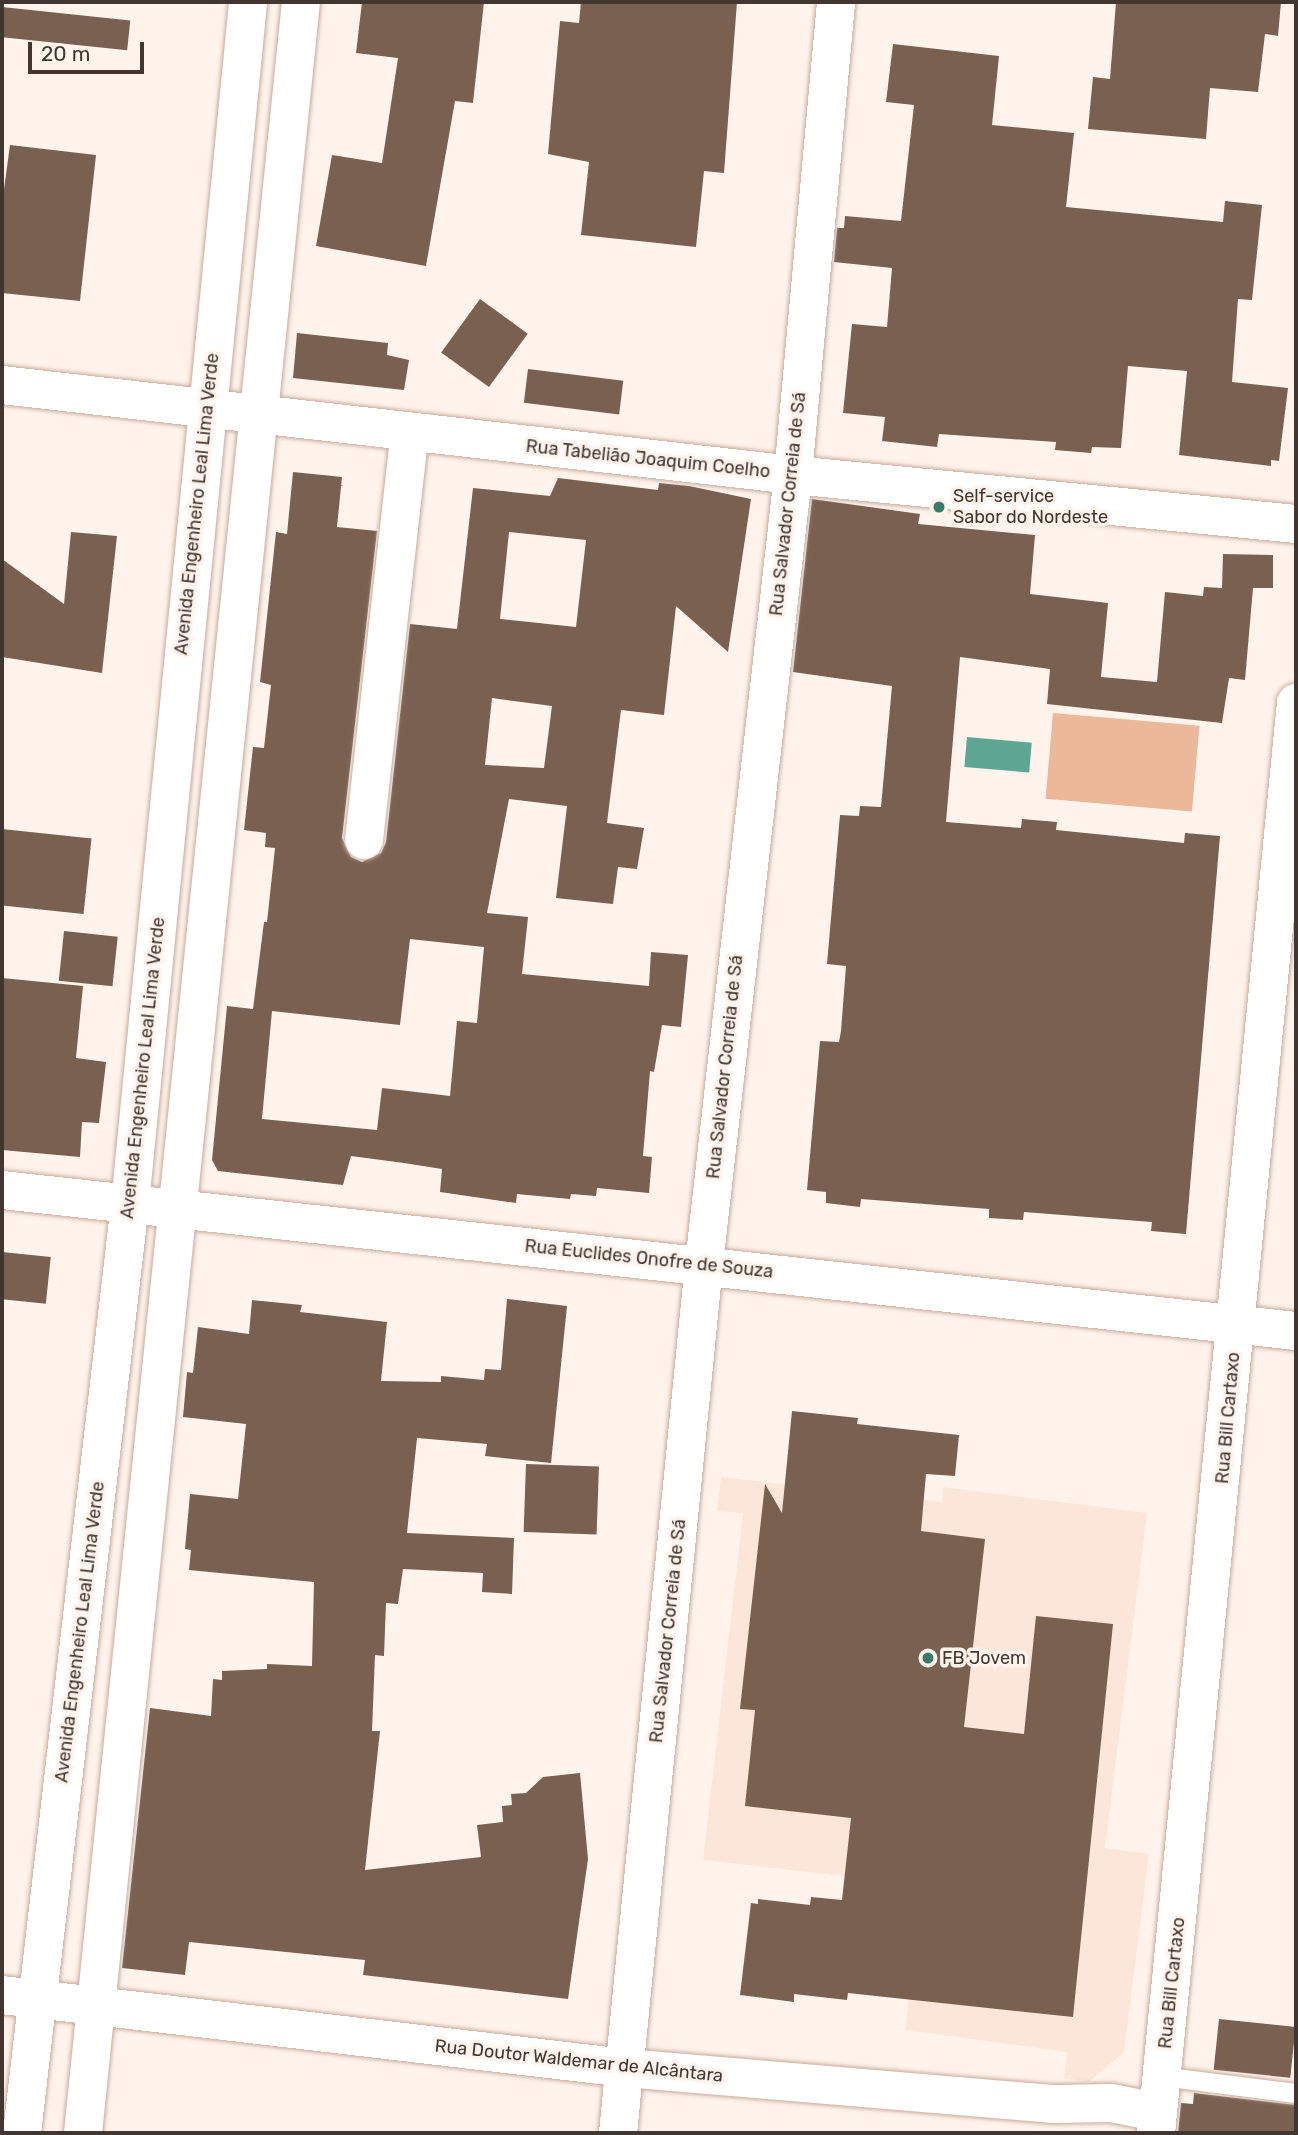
<!DOCTYPE html>
<meta charset="utf-8">
<style>
body{margin:0}
#map{position:relative;width:1298px;height:2135px;overflow:hidden;background:#fff3ec;font-family:Rubik,sans-serif}
div>[style]{position:absolute}
[style*='--x']{left:calc(var(--x)*1px);top:calc(var(--y)*1px);width:calc(var(--w)*1px);rotate:calc(var(--a)*1deg)}
.built>*{inset:0;background:#fce6d9}
.green>*{inset:0;background:#ebb899;transform-origin:0 0}
.water>*{inset:0;background:#5ea694;transform-origin:0 0}
.building>*{inset:0;background:#796051;transform-origin:0 0}
.roads{filter:drop-shadow(0 0 2px #c7ab9b) drop-shadow(0 0 2px #c7ab9b)}
.lane>*{height:19px;margin:-9.5px;padding:0 9.5px;transform-origin:9.5px;border-radius:9.5px;background:#fff}
.street>*{height:38px;margin:-19px;padding:0 19px;transform-origin:19px;border-radius:19px;background:#fff}
.secondary>*{height:38px;margin:-19px;padding:0 19px;transform-origin:19px;border-radius:19px;background:#fff}
.dots>*{width:19px;height:19px;translate:-50% -50%;box-sizing:border-box;border:4px solid #fff3ec;border-radius:50%}
span{translate:-50% -50%;white-space:nowrap;text-align:center;line-height:1.15;-webkit-text-stroke:7px #fff3ec;paint-order:stroke}
.street-label{font-size:18px;color:#423730}
.poi-label{font-size:18px;color:#423730}
.left{translate:0 -50%;text-align:left}
.frame{position:absolute;inset:0;border:4px solid #423730;pointer-events:none}
.scale{position:absolute;left:28px;top:42px;width:116px;height:32px;box-sizing:border-box;border:4px solid #423730;border-top:0;padding-left:9px;font-size:21px;line-height:24px;white-space:nowrap;color:#423730;-webkit-text-stroke:5px #fff3ec;paint-order:stroke}
</style>
<div id="map">
<div class="built">
<div style="clip-path:polygon(721px 1477px,942px 1502px,943px 1487px,1147px 1513px,1105px 1848px,1149px 1854px,1124px 2052px,1089px 2082px,1064px 2078px,1067px 2052px,905px 2030px,923px 1885px,703px 1860px,743px 1513px,717px 1511px)"></div>
</div>
<div class="green">
<div style="left:1053px;top:713px;width:147px;height:86px;rotate:5deg"></div>
</div>
<div class="water">
<div style="left:967px;top:737px;width:65px;height:30px;rotate:5deg"></div>
</div>
<div class="building">
<div style="clip-path:polygon(362px 2px,484px 2px,473px 103px,455px 101px,426px 266px,316px 246px,332px 155px,382px 163px,398px 58px,356px 53px)"></div>
<div style="clip-path:polygon(581px 2px,737px 2px,724px 173px,704px 171px,696px 247px,581px 235px,589px 162px,548px 154px,560px 21px,579px 23px)"></div>
<div style="clip-path:polygon(1116px 2px,1281px 2px,1278px 36px,1265px 34px,1258px 92px,1210px 88px,1206px 139px,1088px 129px,1093px 77px,1110px 79px)"></div>
<div style="left:2px;top:7px;width:129px;height:30px;rotate:6deg"></div>
<div style="clip-path:polygon(893px 44px,999px 56px,992px 125px,1074px 133px,1066px 207px,1223px 222px,1225px 201px,1262px 205px,1252px 300px,1238px 299px,1232px 382px,1288px 388px,1279px 461px,1271px 460px,1271px 466px,1179px 455px,1187px 371px,1128px 366px,1121px 448px,1092px 447px,1091px 453px,1055px 450px,1056px 442px,939px 434px,937px 447px,882px 441px,885px 417px,843px 413px,852px 324px,887px 327px,892px 268px,834px 262px,837px 228px,844px 228px,845px 216px,901px 221px,914px 105px,886px 102px)"></div>
<div style="clip-path:polygon(10px 145px,96px 155px,80px 301px,2px 293px,2px 204px)"></div>
<div style="left:480px;top:299px;width:59px;height:66px;rotate:36deg"></div>
<div style="clip-path:polygon(297px 333px,388px 343px,387px 355px,409px 360px,404px 390px,293px 378px)"></div>
<div style="left:528px;top:369px;width:96px;height:34px;rotate:7deg"></div>
<div style="clip-path:polygon(evenodd,293px 472px,342px 477px,337px 527px,377px 531px,342px 838px,351px 857px,362px 862px,381px 853px,386px 842px,410px 624px,457px 629px,473px 488px,550px 496px,558px 478px,658px 490px,659px 483px,689px 486px,751px 499px,728px 652px,676px 606px,664px 715px,621px 710px,607px 823px,644px 828px,637px 869px,618px 867px,613px 904px,556px 898px,567px 806px,509px 799px,487px 913px,528px 917px,522px 974px,649px 986px,651px 952px,688px 955px,681px 1027px,662px 1025px,654px 1072px,650px 1071px,643px 1156px,652px 1157px,649px 1193px,597px 1188px,596px 1196px,571px 1194px,570px 1199px,517px 1194px,516px 1203px,440px 1192px,442px 1169px,404px 1163px,351px 1156px,343px 1185px,218px 1171px,212px 1160px,227px 1006px,253px 1009px,264px 922px,267px 922px,275px 848px,265px 847px,266px 833px,244px 830px,253px 747px,264px 748px,271px 685px,260px 682px,276px 532px,287px 534px,293px 472px,509px 532px,586px 540px,576px 627px,500px 619px,509px 532px,293px 472px,492px 698px,552px 706px,544px 768px,485px 765px,492px 698px,293px 472px,410px 939px,484px 947px,477px 1023px,457px 1021px,450px 1096px,382px 1088px,377px 1130px,262px 1119px,272px 1011px,400px 1025px,410px 939px)"></div>
<div style="clip-path:polygon(812px 499px,920px 514px,918px 524px,1035px 535px,1030px 594px,1108px 603px,1101px 677px,1157px 682px,1165px 592px,1203px 596px,1204px 587px,1222px 588px,1223px 554px,1273px 555px,1273px 588px,1253px 588px,1245px 680px,1229px 678px,1222px 723px,1047px 704px,1050px 669px,960px 657px,946px 822px,1021px 828px,1022px 819px,1057px 822px,1056px 830px,1184px 843px,1185px 833px,1220px 836px,1186px 1234px,1151px 1231px,1152px 1222px,1024px 1212px,1023px 1220px,989px 1218px,989px 1209px,861px 1199px,860px 1207px,826px 1203px,826px 1192px,807px 1190px,820px 1041px,839px 1042px,841px 1031px,846px 966px,827px 964px,840px 815px,859px 816px,860px 806px,881px 807px,892px 686px,793px 672px)"></div>
<div style="clip-path:polygon(71px 532px,117px 536px,102px 673px,2px 657px,2px 559px,64px 604px)"></div>
<div style="left:2px;top:829px;width:90px;height:76px;rotate:6deg"></div>
<div style="left:64px;top:931px;width:54px;height:50px;rotate:6deg"></div>
<div style="clip-path:polygon(2px 978px,83px 986px,76px 1058px,106px 1062px,99px 1123px,82px 1122px,80px 1157px,2px 1150px)"></div>
<div style="left:2px;top:1252px;width:49px;height:47px;rotate:6deg"></div>
<div style="clip-path:polygon(507px 1299px,567px 1306px,551px 1463px,485px 1456px,487px 1444px,417px 1438px,407px 1533px,514px 1538px,512px 1594px,482px 1592px,483px 1573px,403px 1569px,398px 1604px,386px 1603px,384px 1656px,375px 1655px,372px 1731px,380px 1731px,365px 1870px,481px 1857px,477px 1825px,503px 1822px,502px 1806px,512px 1805px,511px 1794px,526px 1793px,543px 1777px,580px 1773px,588px 1859px,568px 1999px,363px 1975px,365px 1960px,189px 1942px,185px 1975px,122px 1968px,150px 1708px,211px 1716px,213px 1679px,222px 1680px,222px 1671px,267px 1669px,267px 1664px,312px 1666px,314px 1582px,189px 1570px,191px 1550px,185px 1549px,190px 1494px,238px 1499px,246px 1424px,183px 1417px,187px 1372px,193px 1373px,198px 1327px,249px 1334px,252px 1300px,302px 1305px,300px 1312px,387px 1322px,381px 1381px,441px 1382px,441px 1376px,484px 1380px,485px 1369px,501px 1370px)"></div>
<div style="clip-path:polygon(792px 1411px,858px 1418px,857px 1424px,959px 1435px,955px 1476px,926px 1474px,921px 1531px,985px 1539px,964px 1727px,1024px 1734px,1036px 1616px,1113px 1624px,1073px 2017px,848px 1993px,847px 2000px,794px 1994px,794px 2002px,740px 1995px,751px 1903px,758px 1904px,758px 1899px,810px 1905px,811px 1897px,842px 1900px,851px 1818px,745px 1806px,755px 1710px,740px 1709px,765px 1484px,782px 1513px)"></div>
<div style="left:526px;top:1464px;width:73px;height:68px;rotate:2deg"></div>
<div style="left:1219px;top:2019px;width:77px;height:51px;rotate:6deg"></div>
<div style="clip-path:polygon(1194px 2093px,1296px 2105px,1296px 2133px,1178px 2133px,1181px 2103px,1193px 2104px)"></div>
</div>
<div class="roads">
<div class="lane">
<div style="--x:1161;--y:2076;--w:136;--a:7.2"></div>
</div>
<div class="street">
<div style="--x:2;--y:385;--w:796;--a:6.49"></div>
<div style="--x:793;--y:475;--w:505;--a:5.56"></div>
<div style="--x:364;--y:840;--w:411;--a:-83.6"></div>
<div style="--x:2;--y:1190;--w:1302;--a:6.22"></div>
<div style="--x:2;--y:1995;--w:627;--a:6.68"></div>
<div style="--x:625;--y:2068;--w:431;--a:4.8"></div>
<div style="--x:1054;--y:2104;--w:57;--a:-1"></div>
<div style="--x:1111;--y:2103;--w:47;--a:11.1"></div>
<div style="--x:618;--y:2133;--w:873;--a:-84.35"></div>
<div style="--x:704;--y:1264;--w:794;--a:-83.56"></div>
<div style="--x:793;--y:475;--w:475;--a:-84.8"></div>
<div style="--x:1156;--y:2133;--w:1437;--a:-84.41"></div>
</div>
<div class="secondary">
<div style="--x:22;--y:2133;--w:935;--a:-83.37"></div>
<div style="--x:130;--y:1204;--w:1208;--a:-84.39"></div>
<div style="--x:83;--y:2133;--w:2142;--a:-84.16"></div>
</div>
</div>
<div class="dots">
<div style="left:939px;top:507px;background:#397a6b"></div>
<div style="left:928px;top:1658px;background:#397a6b"></div>
</div>
<div class="street-label">
<span style="left:648px;top:459px;rotate:6deg">Rua Tabelião Joaquim Coelho</span>
<span style="left:197px;top:504px;rotate:-84deg">Avenida Engenheiro Leal Lima Verde</span>
<span style="left:788px;top:504px;rotate:-84deg">Rua Salvador Correia de Sá</span>
<span style="left:725px;top:1067px;rotate:-84deg">Rua Salvador Correia de Sá</span>
<span style="left:143px;top:1068px;rotate:-84deg">Avenida Engenheiro Leal Lima Verde</span>
<span style="left:649px;top:1259px;rotate:6deg">Rua Euclides Onofre de Souza</span>
<span style="left:1228px;top:1418px;rotate:-85deg">Rua Bill Cartaxo</span>
<span style="left:668px;top:1631px;rotate:-84deg">Rua Salvador Correia de Sá</span>
<span style="left:80px;top:1632px;rotate:-83deg">Avenida Engenheiro Leal Lima Verde</span>
<span style="left:1172px;top:1983px;rotate:-84deg">Rua Bill Cartaxo</span>
<span style="left:579px;top:2061px;rotate:6deg">Rua Doutor Waldemar de Alcântara</span>
</div>
<div class="poi-label">
<span class="left" style="left:953px;top:507px">Self-service<br>Sabor do Nordeste</span>
<span class="left" style="left:942px;top:1658px">FB Jovem</span>
</div>
<div class="frame"></div>
<div class="scale">20 m</div>
</div>
